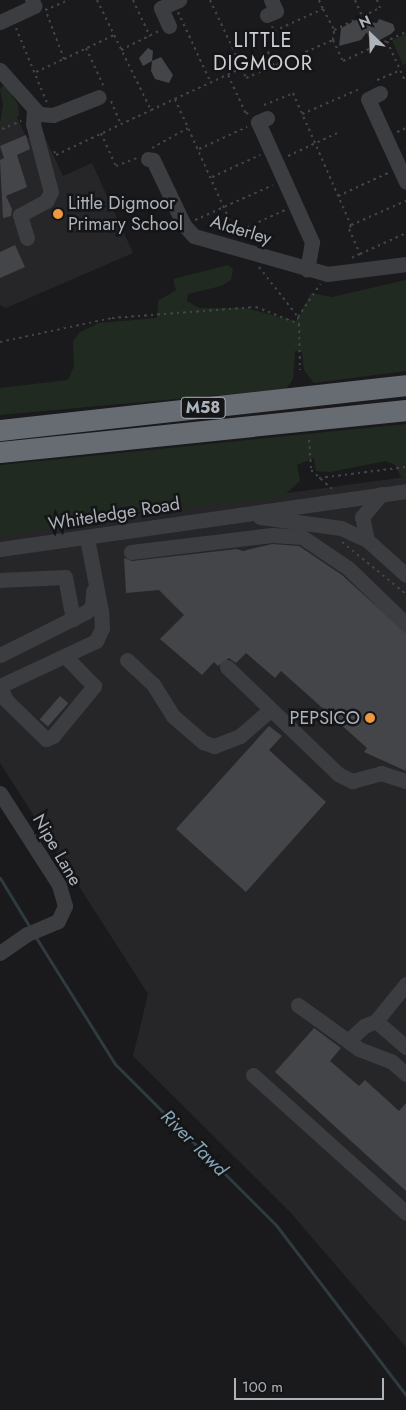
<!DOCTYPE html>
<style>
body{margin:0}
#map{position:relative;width:406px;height:1410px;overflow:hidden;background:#1a1a1c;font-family:Jost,sans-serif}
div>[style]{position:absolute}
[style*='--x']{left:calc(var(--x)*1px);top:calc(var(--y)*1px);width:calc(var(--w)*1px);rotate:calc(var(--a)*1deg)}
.built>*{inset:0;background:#262629}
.green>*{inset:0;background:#212a21}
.stream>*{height:3px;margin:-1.5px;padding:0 1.5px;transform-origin:1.5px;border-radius:1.5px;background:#2f3b40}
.building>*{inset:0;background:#444549;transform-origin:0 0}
.path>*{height:2px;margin-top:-1px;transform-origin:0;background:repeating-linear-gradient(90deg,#414448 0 2.5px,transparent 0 6.5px)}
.minor>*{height:15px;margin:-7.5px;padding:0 7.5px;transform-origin:7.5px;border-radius:7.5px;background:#3b3d41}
.highway>*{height:21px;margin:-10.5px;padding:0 10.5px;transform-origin:10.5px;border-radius:10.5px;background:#676b72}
.dots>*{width:14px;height:14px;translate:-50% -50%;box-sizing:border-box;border:2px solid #151517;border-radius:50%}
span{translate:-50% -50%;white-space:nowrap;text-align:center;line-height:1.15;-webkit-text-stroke:5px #151517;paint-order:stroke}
.shield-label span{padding:1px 4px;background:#151517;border:1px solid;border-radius:4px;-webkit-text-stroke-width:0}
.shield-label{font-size:16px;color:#acb3bb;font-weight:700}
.poi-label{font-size:18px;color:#acb3bb}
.left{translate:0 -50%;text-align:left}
.right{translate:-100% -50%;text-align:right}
.street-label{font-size:18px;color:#acb3bb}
.water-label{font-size:19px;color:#84a5b5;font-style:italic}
.quarter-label{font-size:20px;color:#cdd1d7;letter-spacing:1px}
.north{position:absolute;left:346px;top:10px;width:50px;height:50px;-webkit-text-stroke:4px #151517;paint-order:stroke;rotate:336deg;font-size:14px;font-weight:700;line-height:20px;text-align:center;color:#acb3bb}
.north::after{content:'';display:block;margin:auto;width:18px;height:22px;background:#acb3bb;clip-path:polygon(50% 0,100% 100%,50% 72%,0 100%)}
.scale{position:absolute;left:234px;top:1378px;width:150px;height:22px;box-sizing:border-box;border:2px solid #acb3bb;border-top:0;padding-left:6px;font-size:15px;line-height:18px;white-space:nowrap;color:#acb3bb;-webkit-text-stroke:4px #151517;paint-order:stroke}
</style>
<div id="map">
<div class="built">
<div style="clip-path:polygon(15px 114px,27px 138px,42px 131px,63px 176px,92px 163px,133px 253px,6px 308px,0 305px,0 121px)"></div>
<div style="clip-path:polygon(406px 477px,406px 1347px,290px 1212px,133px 1056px,148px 994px,0 763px,0 532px)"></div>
</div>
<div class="green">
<div style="clip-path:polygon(406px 34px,406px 63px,403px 65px,392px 40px)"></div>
<div style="clip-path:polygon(9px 80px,16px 92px,12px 96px,18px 104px,19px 116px,0 126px,3px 104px,0 89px)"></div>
<div style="clip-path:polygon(228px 265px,233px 269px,231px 280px,221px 286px,188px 294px,187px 301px,199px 308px,245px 308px,296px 321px,311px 293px,332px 297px,406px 280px,406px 371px,314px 383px,304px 370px,302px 352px,295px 351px,293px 379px,286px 389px,0 415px,0 388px,68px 380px,74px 366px,73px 341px,80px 332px,99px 323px,157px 318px,158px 301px,176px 290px,173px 279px)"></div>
<div style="clip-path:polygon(406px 424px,406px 478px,402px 479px,395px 465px,386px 461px,330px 472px,316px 471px,314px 458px,297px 465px,300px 481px,281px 498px,121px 514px,0 538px,0 465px)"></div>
</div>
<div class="stream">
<div style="--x:0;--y:878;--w:60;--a:58.7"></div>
<div style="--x:35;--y:936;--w:151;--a:58"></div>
<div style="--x:115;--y:1064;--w:228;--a:45"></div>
<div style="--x:276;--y:1225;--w:214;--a:52.6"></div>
</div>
<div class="building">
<div style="clip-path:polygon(379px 19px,393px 24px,395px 30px,391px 34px,376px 42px,370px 41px,367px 32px,361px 40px,339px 46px,341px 28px,356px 20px,377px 23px)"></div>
<div style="clip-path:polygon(148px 48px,153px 51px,152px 61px,143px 66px,139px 58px)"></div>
<div style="clip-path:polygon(161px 57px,173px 75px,169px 83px,155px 79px,151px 71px,152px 61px)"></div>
<div style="clip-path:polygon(26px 135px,30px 149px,17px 155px,27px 187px,6px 196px,12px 209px,11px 216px,3px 218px,0 160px,4px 158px,0 146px)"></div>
<div style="clip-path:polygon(15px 245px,25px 267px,0 278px,0 252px)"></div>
<div style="clip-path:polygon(272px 544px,299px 546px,342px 575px,406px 633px,406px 771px,364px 752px,367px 748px,281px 671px,275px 678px,246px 653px,236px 663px,229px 658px,218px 666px,214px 662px,202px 675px,160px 639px,184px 615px,159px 590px,126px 593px,124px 558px,132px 561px,237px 549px,243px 551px)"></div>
<div style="left:60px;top:696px;width:11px;height:31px;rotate:41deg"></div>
<div style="clip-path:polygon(269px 726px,282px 736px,269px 750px,326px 802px,246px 892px,176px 829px)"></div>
<div style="clip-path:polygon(314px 1028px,341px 1048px,330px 1061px,359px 1086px,365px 1080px,399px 1111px,406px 1103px,406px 1191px,275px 1072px)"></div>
</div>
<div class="path">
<div style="--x:97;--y:0;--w:123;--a:63.9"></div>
<div style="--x:151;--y:110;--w:100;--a:-24.8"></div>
<div style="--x:242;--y:68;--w:11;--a:68"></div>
<div style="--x:246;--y:78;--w:95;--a:-23.6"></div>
<div style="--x:333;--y:40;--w:10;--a:-84"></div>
<div style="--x:334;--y:30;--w:51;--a:-25.6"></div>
<div style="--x:380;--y:8;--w:9;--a:-111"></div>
<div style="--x:133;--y:0;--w:40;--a:65"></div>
<div style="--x:210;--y:0;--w:75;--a:64.8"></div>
<div style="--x:319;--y:0;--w:10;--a:66"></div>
<div style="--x:355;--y:0;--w:17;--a:66"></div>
<div style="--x:45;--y:10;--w:26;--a:-23"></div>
<div style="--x:178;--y:12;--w:78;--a:65.1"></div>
<div style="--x:272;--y:26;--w:5;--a:68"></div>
<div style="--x:274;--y:31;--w:54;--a:-24.2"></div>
<div style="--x:323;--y:9;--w:24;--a:62"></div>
<div style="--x:16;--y:28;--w:81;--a:67.5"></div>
<div style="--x:333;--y:40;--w:23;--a:65"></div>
<div style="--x:343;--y:61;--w:69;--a:-24.7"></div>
<div style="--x:387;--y:41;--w:46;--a:65.7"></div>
<div style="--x:86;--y:48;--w:41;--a:65.3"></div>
<div style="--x:121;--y:50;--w:42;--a:-26.6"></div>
<div style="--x:64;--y:59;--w:55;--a:-25.6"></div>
<div style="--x:274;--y:66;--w:33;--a:-113"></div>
<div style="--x:261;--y:36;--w:14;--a:-21"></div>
<div style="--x:36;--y:72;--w:31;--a:-25"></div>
<div style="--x:64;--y:59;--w:51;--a:-110.6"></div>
<div style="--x:228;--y:75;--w:43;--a:65.2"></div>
<div style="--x:377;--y:80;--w:25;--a:-23"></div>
<div style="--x:175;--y:99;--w:149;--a:65.8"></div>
<div style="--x:111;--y:101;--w:25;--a:67"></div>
<div style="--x:264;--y:105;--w:31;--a:-22"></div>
<div style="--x:293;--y:93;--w:144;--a:66.3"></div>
<div style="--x:351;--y:225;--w:4;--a:117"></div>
<div style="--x:349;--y:229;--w:27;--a:66"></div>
<div style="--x:360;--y:254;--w:10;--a:156"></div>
<div style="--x:246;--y:114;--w:6;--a:-31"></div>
<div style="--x:302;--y:114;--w:65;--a:-23.4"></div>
<div style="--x:2;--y:129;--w:21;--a:-23"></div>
<div style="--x:397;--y:132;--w:10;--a:-24"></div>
<div style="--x:101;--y:133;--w:36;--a:66"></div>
<div style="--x:116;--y:166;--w:22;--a:-21"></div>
<div style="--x:152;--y:148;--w:41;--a:-29.1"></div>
<div style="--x:199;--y:149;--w:53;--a:-24.6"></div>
<div style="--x:54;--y:151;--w:4;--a:63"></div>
<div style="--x:56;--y:155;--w:105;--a:-25.3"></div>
<div style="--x:288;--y:156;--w:54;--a:-25.1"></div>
<div style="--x:212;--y:177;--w:53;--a:-24.6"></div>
<div style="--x:338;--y:196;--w:55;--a:-24.7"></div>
<div style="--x:195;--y:220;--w:85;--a:-24.2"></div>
<div style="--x:351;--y:225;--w:60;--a:-23.6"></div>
<div style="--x:235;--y:233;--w:55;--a:-24.7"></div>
<div style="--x:360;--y:254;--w:51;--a:-24.5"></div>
<div style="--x:259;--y:267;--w:63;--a:52"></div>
<div style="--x:298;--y:317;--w:7;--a:82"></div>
<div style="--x:298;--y:317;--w:40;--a:-56"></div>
<div style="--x:0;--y:342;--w:115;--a:-12.1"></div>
<div style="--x:112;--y:318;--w:144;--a:-4.4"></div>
<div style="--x:256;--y:307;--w:46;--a:21.6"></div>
<div style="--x:299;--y:324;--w:46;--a:88.8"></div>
<div style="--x:309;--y:440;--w:30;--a:86"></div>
<div style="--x:311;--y:470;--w:28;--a:42"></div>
<div style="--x:319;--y:478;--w:88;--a:-7.2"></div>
<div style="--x:342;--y:542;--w:82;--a:39.1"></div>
</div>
<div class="minor">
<div style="--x:267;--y:15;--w:10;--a:-24"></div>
<div style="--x:276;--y:11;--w:12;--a:-114"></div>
<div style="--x:0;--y:22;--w:38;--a:-25"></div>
<div style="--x:34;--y:6;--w:6;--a:-108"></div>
<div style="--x:169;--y:26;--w:20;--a:-114"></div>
<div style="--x:161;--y:8;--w:20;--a:-24"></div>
<div style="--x:0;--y:70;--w:59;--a:48.4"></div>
<div style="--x:39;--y:114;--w:14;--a:4"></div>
<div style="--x:53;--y:115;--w:49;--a:-21.4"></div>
<div style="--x:380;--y:93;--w:13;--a:153"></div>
<div style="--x:368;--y:99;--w:91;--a:65.4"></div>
<div style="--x:267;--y:118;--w:10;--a:156"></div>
<div style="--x:258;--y:122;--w:132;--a:65.8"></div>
<div style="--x:312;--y:242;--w:28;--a:100"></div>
<div style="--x:148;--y:159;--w:5;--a:11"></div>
<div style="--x:153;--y:160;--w:72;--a:64.5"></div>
<div style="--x:184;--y:225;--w:15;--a:48"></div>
<div style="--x:194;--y:236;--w:138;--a:15.9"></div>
<div style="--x:327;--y:274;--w:80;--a:-7.2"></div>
<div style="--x:27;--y:238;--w:24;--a:-107"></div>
<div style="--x:20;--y:215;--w:30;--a:-28"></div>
<div style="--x:46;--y:201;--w:10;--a:-61"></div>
<div style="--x:51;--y:192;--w:70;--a:-104.8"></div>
<div style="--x:33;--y:124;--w:14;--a:-86"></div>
<div style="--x:260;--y:517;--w:82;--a:7.7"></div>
<div style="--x:341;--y:528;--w:29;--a:25"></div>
<div style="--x:367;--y:540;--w:52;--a:41.9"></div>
<div style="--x:367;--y:540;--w:24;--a:-102"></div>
<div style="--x:362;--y:517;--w:30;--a:-50"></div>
<div style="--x:0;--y:549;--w:410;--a:-8.1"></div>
<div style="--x:131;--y:552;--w:142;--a:-6.9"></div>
<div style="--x:272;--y:535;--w:30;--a:4"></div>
<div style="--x:302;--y:537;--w:55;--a:34"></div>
<div style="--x:348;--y:568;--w:81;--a:44"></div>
<div style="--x:0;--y:580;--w:65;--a:-2.6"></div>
<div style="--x:65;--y:577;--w:43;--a:79.2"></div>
<div style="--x:0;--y:655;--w:96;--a:-26.6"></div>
<div style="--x:86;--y:612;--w:8;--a:-40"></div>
<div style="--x:92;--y:607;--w:16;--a:-86"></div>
<div style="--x:127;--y:660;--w:35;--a:43"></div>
<div style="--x:153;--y:684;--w:38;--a:58"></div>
<div style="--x:173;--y:716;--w:40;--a:41"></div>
<div style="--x:203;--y:742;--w:12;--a:20"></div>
<div style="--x:214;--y:746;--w:28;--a:-21"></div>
<div style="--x:240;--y:736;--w:40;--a:-41"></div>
<div style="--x:227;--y:667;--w:154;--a:43.9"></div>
<div style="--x:338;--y:774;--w:16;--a:27"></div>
<div style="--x:352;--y:781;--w:30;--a:-15"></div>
<div style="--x:381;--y:773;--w:26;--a:18"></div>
<div style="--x:0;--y:686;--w:106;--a:-25.1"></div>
<div style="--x:96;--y:641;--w:14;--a:-65"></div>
<div style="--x:102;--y:628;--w:17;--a:-93"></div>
<div style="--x:101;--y:611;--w:74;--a:-100.9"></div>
<div style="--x:0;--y:687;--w:14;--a:65"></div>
<div style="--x:6;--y:700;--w:56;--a:44.3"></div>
<div style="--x:46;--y:739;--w:8;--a:-23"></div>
<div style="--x:53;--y:736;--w:65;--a:-50.6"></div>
<div style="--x:94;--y:686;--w:42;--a:-134"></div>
<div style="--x:0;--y:793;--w:109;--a:57.3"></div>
<div style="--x:59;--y:885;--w:22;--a:74"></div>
<div style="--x:65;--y:906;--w:17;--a:115"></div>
<div style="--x:58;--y:921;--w:34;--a:157"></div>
<div style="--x:27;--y:934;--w:33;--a:145"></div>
<div style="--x:406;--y:984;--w:48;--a:129"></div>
<div style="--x:376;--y:1021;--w:40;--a:41"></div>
<div style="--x:298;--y:1005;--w:75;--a:35.8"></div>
<div style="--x:359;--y:1049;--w:34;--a:21"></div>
<div style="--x:391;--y:1061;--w:20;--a:41"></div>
<div style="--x:348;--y:1041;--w:22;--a:-43"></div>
<div style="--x:364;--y:1026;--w:13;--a:-23"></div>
<div style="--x:253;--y:1075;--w:206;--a:42"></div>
</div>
<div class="highway">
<div style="--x:0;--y:430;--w:408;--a:-6.3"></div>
<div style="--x:0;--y:452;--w:408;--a:-5.9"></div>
</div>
<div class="dots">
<div style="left:58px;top:214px;background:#ef993e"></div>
<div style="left:370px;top:718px;background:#ef993e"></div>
</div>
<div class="shield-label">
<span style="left:203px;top:408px">M58</span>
</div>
<div class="poi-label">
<span class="left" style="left:68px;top:214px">Little Digmoor<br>Primary School</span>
<span class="right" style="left:360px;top:718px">PEPSICO</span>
</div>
<div class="street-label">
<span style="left:241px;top:230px;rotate:17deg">Alderley</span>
<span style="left:114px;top:514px;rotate:-9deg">Whiteledge Road</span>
<span style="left:57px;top:850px;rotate:60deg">Nipe Lane</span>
</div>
<div class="water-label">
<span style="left:194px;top:1143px;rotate:45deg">River Tawd</span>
</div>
<div class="quarter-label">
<span style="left:263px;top:52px">LITTLE<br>DIGMOOR</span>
</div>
<div class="north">N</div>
<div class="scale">100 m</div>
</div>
